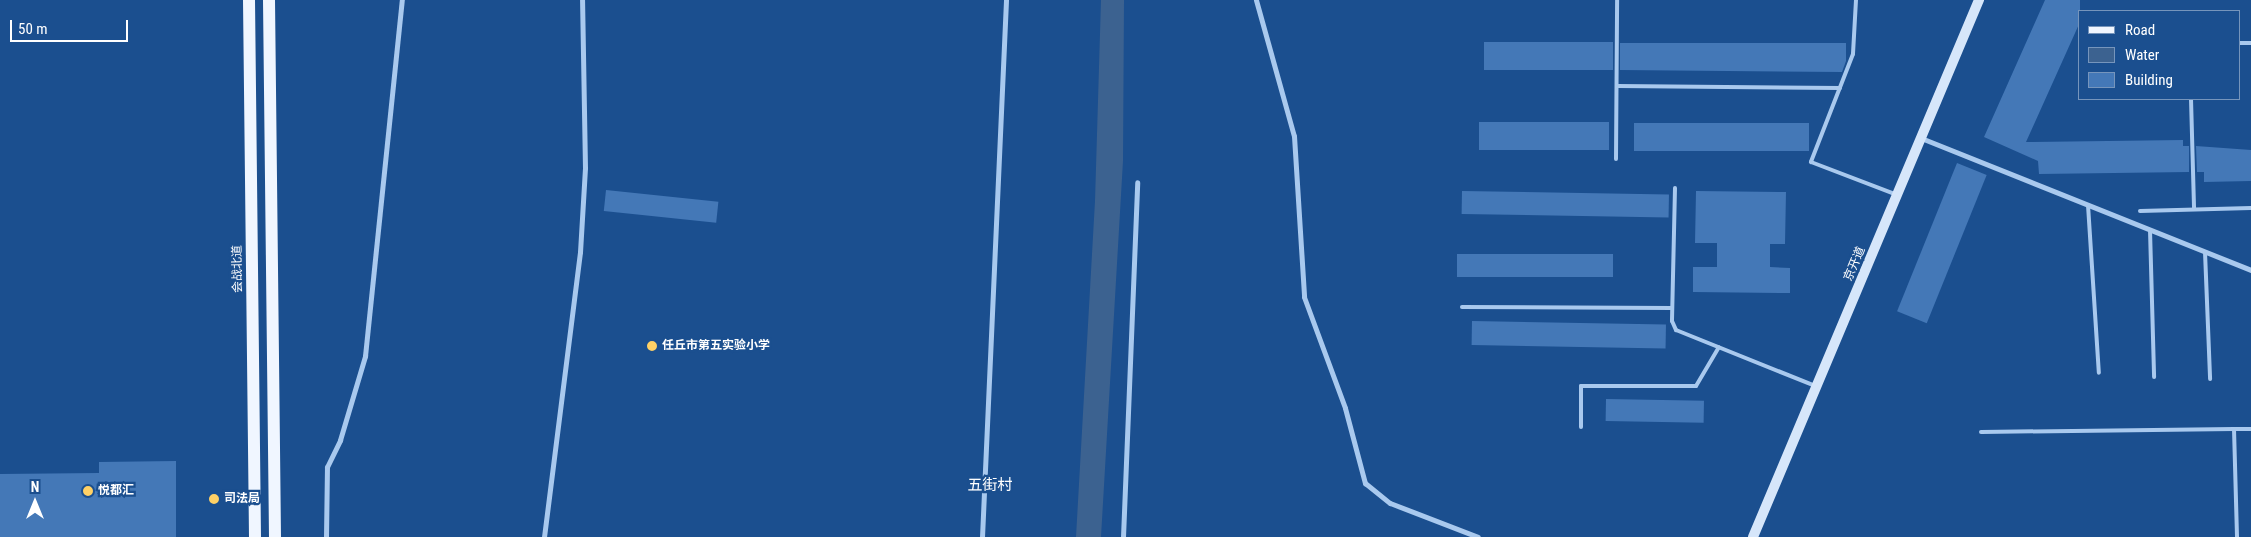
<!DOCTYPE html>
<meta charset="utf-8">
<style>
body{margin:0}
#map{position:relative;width:2251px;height:537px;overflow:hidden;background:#1b4f8f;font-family:"Roboto Condensed","Noto Sans SC",sans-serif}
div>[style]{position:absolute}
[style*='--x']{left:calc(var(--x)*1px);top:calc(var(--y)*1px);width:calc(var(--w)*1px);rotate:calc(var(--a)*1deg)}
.water>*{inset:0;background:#3c6290}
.building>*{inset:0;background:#4478b7;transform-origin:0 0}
.lane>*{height:4px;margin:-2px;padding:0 2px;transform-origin:2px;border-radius:2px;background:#a9c9ee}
.street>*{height:5px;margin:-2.5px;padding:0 2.5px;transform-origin:2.5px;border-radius:2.5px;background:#a9c9ee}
.secondary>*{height:10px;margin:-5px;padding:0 5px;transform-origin:5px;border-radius:5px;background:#d6e6fa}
.primary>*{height:12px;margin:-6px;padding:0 6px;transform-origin:6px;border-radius:6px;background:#f0f6ff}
.dots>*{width:14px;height:14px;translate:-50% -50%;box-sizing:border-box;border:2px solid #1b4f8f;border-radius:50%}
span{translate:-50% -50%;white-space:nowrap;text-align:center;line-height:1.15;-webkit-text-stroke:4.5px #1b4f8f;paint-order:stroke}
.street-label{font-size:12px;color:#fff}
.poi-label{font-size:12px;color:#fff;font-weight:700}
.left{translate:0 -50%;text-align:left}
.quarter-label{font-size:15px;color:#fff}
.legend{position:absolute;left:2078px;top:10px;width:162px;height:90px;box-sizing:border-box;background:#1b4f8f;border:1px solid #7695bc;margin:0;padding:6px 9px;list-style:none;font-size:15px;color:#fff}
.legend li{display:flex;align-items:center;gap:10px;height:25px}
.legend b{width:25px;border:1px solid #7695bc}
.north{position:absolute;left:10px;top:477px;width:50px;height:50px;-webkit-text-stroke:4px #1b4f8f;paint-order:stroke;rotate:0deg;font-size:14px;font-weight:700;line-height:20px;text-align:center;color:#fff}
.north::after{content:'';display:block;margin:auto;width:18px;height:22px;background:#fff;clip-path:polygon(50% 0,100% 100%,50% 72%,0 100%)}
.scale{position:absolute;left:10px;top:20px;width:118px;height:22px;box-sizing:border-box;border:2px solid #fff;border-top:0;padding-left:6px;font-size:15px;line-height:18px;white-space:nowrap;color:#fff;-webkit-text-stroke:4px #1b4f8f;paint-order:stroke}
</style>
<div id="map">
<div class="water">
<div style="clip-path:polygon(1101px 0,1124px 0,1123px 161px,1101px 537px,1076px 537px,1095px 201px)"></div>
</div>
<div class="building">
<div style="clip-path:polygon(2045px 0,2080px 0,2080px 22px,2026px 142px,2183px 140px,2183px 146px,2189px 146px,2189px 172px,2039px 174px,2038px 161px,1984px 137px)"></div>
<div style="left:1484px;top:42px;width:129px;height:28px"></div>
<div style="clip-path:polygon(1620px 43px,1846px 43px,1846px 61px,1842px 72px,1620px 70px)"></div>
<div style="left:1479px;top:122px;width:130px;height:28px"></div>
<div style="left:1634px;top:123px;width:175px;height:28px"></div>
<div style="clip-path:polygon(2196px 146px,2251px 150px,2251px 181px,2204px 182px,2204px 172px,2197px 172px)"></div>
<div style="left:1957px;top:163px;width:32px;height:160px;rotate:22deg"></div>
<div style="left:606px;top:190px;width:113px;height:21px;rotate:6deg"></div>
<div style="left:1462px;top:191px;width:207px;height:23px;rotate:1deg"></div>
<div style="clip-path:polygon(1696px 191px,1786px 192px,1785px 244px,1770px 244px,1770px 267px,1790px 268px,1790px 293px,1693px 292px,1693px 267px,1717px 267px,1717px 243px,1695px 243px)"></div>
<div style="left:1457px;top:254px;width:156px;height:23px"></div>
<div style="left:1472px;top:321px;width:194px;height:24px;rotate:1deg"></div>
<div style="left:1606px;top:399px;width:98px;height:22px;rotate:1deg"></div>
<div style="clip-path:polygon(176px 461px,176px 537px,0 537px,0 474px,99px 473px,99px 462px)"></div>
</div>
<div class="lane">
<div style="--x:1856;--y:0;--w:54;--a:93.2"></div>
<div style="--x:1853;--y:54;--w:116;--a:111.3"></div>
<div style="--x:1811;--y:162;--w:90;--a:20.9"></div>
<div style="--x:2240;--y:43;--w:11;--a:0"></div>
<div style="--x:1617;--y:86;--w:223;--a:0.5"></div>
<div style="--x:2191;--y:99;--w:110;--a:88.4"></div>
<div style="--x:1616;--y:159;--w:159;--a:-89.6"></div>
<div style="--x:1675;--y:188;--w:133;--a:91.3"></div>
<div style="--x:1672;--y:321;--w:10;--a:66"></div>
<div style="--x:1676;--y:330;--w:150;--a:21.9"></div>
<div style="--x:2088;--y:205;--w:168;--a:86.3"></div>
<div style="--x:2140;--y:211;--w:111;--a:-1.5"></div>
<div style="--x:2150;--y:230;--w:147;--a:88.4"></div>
<div style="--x:2205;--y:252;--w:127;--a:87.7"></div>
<div style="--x:1462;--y:307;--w:210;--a:0.3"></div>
<div style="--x:1581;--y:427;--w:41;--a:-90"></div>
<div style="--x:1581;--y:386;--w:115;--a:0"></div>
<div style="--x:1696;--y:386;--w:45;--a:-59.5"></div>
<div style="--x:2234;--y:429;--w:17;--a:0"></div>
<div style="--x:1981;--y:432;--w:253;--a:-0.7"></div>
<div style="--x:2234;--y:429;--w:108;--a:88.4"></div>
</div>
<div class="street">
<div style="--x:1256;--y:0;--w:141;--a:74.4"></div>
<div style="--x:1294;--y:136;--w:161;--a:86.4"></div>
<div style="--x:1304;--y:297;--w:118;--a:69.7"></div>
<div style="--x:1345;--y:408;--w:78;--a:75.1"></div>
<div style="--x:1365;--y:483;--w:32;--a:39"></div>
<div style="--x:1390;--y:503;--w:94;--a:21.1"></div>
<div style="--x:1921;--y:138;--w:355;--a:21.8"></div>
<div style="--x:326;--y:537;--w:70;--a:-89.2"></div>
<div style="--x:327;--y:467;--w:30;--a:-64"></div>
<div style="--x:340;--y:440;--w:88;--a:-73.4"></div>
<div style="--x:365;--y:356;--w:358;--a:-84.1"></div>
<div style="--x:544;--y:537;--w:287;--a:-82.8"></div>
<div style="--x:580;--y:252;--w:84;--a:-86.6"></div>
<div style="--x:585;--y:168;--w:168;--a:-91"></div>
<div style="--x:982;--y:537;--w:538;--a:-87.44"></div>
<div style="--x:1123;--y:537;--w:355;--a:-87.7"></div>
</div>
<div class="secondary">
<div style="--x:1753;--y:537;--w:583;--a:-67.18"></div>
</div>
<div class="primary">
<div style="--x:249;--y:0;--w:537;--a:89.36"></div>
<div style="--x:269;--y:0;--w:537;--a:89.36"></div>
</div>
<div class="dots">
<div style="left:652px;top:346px;background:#ffd166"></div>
<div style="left:88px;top:491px;background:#ffd166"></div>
<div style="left:214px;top:499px;background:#ffd166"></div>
</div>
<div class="street-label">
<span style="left:1855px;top:264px;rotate:-67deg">京开道</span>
<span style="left:238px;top:269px;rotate:-91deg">会战北道</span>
</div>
<div class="poi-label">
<span class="left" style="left:662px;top:346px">任丘市第五实验小学</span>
<span class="left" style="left:98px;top:491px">悦都汇</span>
<span class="left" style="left:224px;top:499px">司法局</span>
</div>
<div class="quarter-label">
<span style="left:990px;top:486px">五街村</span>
</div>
<ul class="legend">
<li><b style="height:6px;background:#f0f6ff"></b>Road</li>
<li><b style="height:14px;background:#3c6290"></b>Water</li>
<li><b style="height:14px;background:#4478b7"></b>Building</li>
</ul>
<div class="north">N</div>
<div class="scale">50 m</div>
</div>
